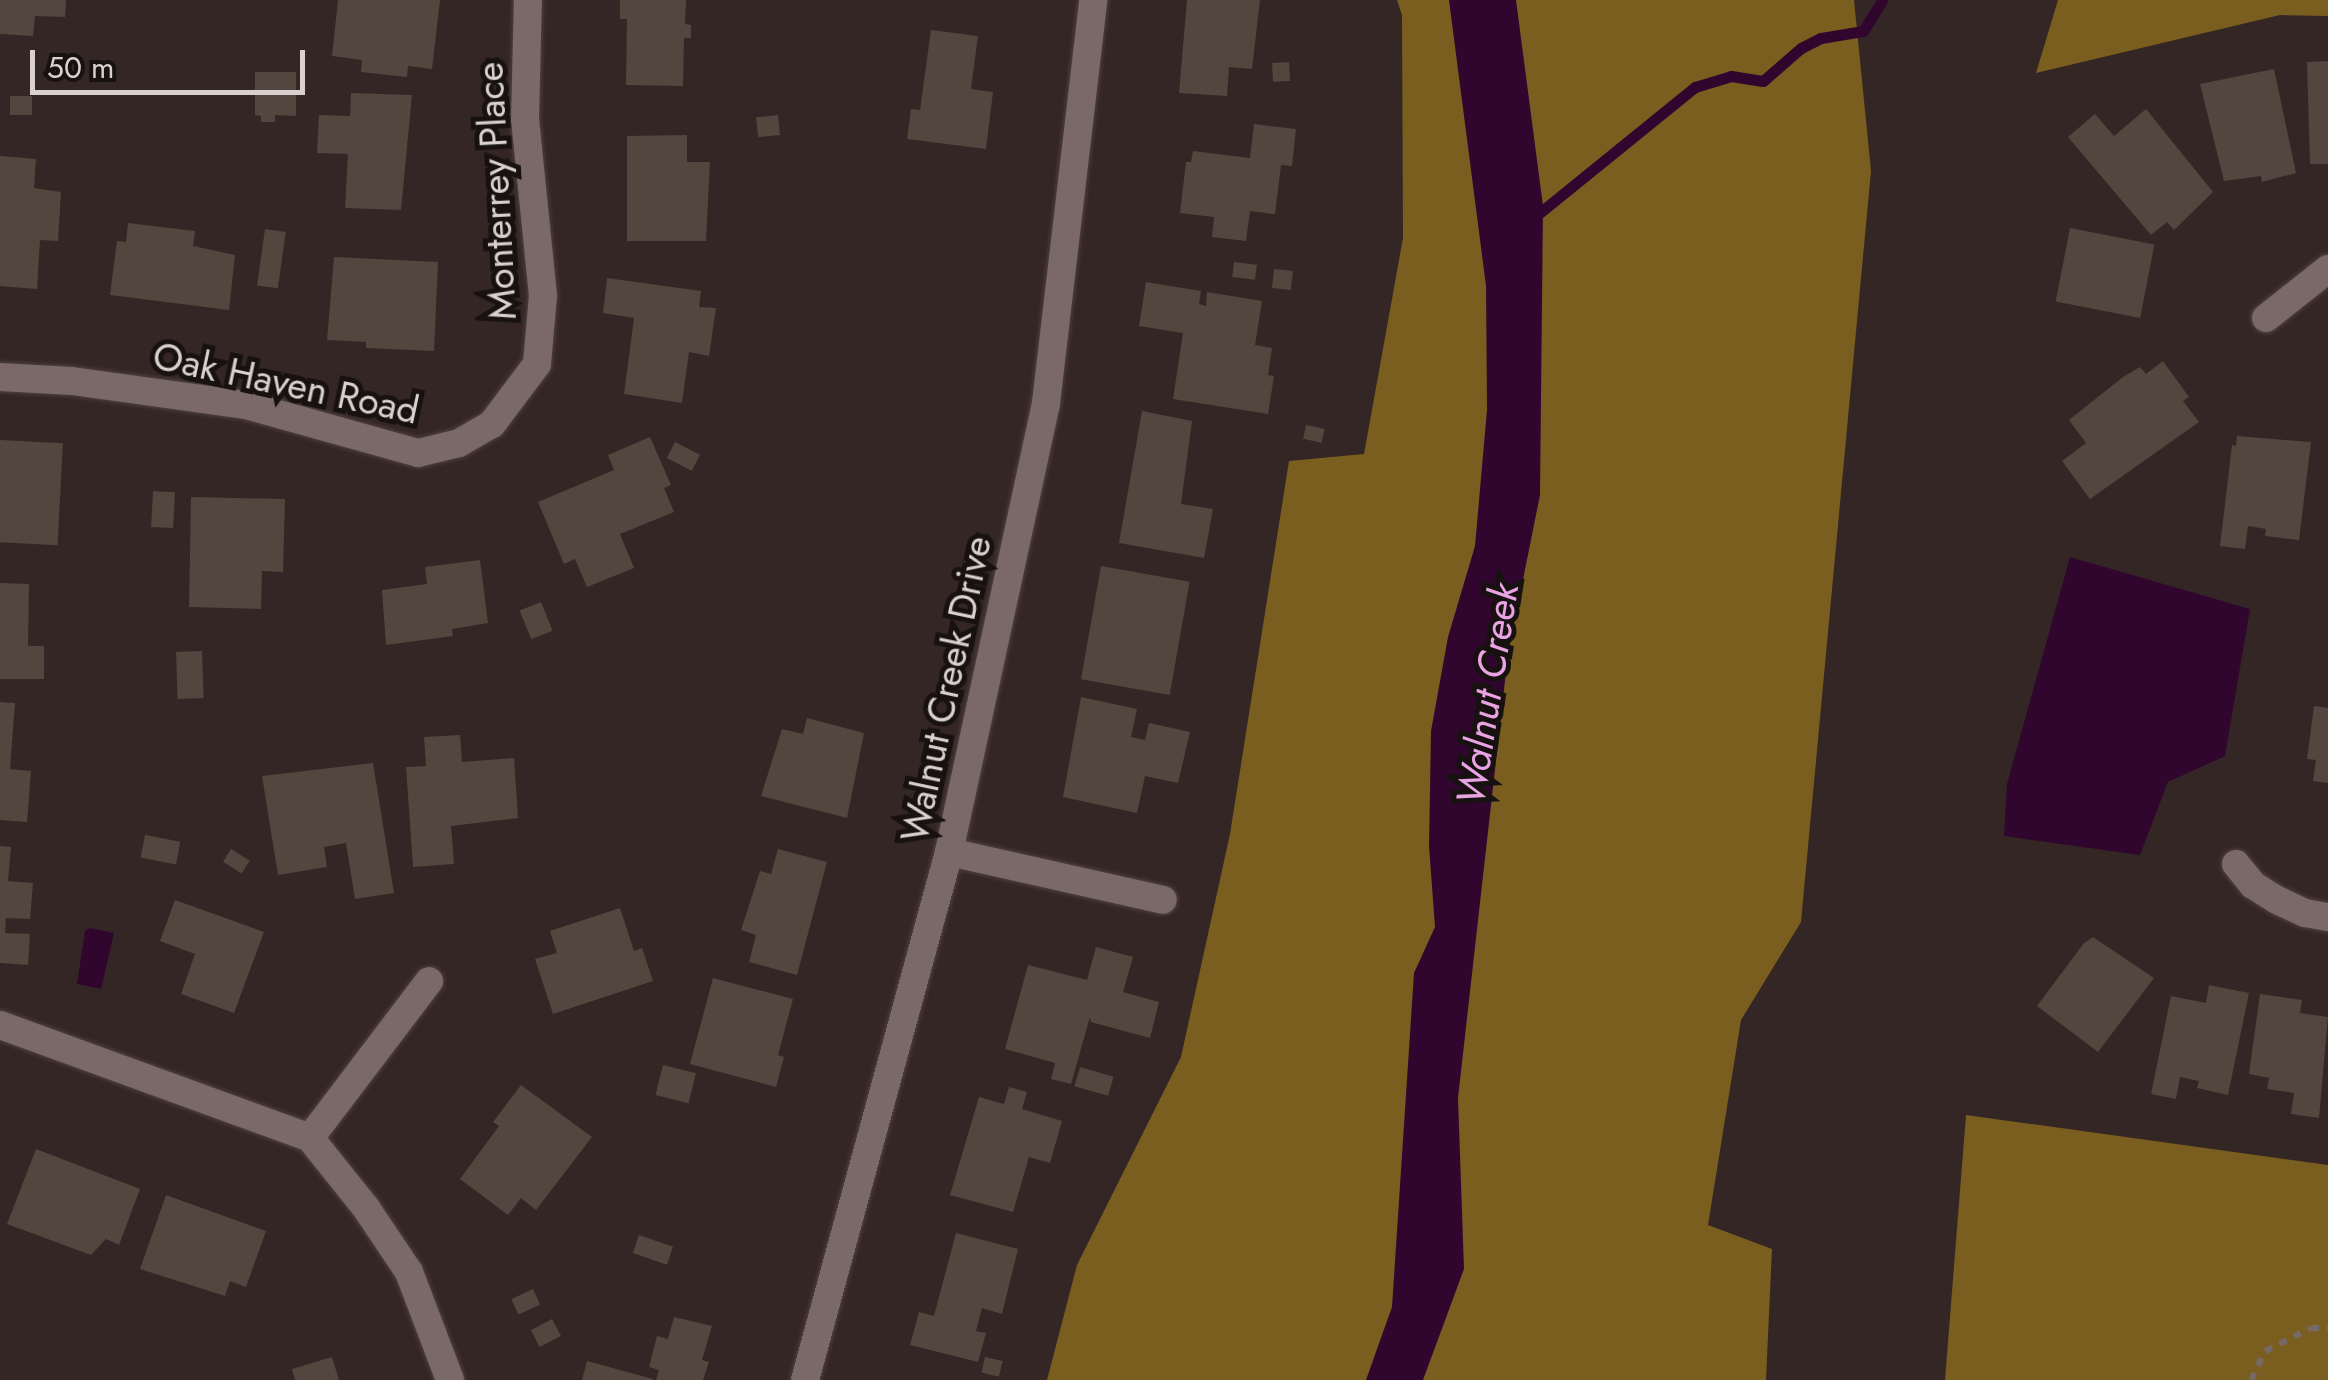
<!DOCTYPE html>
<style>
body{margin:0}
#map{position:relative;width:2328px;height:1380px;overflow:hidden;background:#342624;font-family:Jost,sans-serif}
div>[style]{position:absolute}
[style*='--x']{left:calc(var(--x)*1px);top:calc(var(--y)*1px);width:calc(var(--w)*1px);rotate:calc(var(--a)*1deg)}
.forest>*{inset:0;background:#7a5e1f}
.water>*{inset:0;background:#30062e}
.stream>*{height:11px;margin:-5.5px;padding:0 5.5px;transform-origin:5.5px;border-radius:5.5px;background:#30062e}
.building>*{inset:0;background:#53463e;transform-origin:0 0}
.path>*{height:6px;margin-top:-3px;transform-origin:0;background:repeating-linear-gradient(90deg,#766a68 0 8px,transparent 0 16px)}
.roads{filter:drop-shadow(0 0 2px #4d413f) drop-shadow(0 0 2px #4d413f)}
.street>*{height:28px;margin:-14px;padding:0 14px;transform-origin:14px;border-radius:14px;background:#7a6967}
span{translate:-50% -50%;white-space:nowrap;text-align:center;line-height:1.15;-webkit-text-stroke:10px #171110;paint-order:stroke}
.street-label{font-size:38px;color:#dad1cf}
.water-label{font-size:40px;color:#e9a3e3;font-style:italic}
.scale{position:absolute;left:30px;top:50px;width:275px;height:45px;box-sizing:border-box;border:5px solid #dad1cf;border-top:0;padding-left:12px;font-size:30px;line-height:35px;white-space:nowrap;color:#dad1cf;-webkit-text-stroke:8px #171110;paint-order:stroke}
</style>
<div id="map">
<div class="forest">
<div style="clip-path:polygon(1397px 0,1854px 0,1871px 171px,1801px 922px,1741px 1020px,1708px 1225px,1772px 1249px,1766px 1380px,1047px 1380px,1077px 1265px,1181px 1057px,1230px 834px,1289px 461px,1364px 454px,1403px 238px,1402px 15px)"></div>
<div style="clip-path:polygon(2058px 0,2328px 0,2328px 16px,2280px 15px,2036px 73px)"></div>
<div style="clip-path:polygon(1966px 1115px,2328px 1165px,2328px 1380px,1945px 1380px)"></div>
</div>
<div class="water">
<div style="clip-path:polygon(1449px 0,1516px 0,1543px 206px,1540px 495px,1508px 654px,1458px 1098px,1464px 1269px,1423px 1380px,1366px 1380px,1392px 1307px,1414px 973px,1435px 927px,1429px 846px,1431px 731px,1448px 637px,1475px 546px,1487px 410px,1486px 286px)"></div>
<div style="clip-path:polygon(2070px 557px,2250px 609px,2225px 756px,2168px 782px,2140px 855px,2004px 836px,2007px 784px)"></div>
<div style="clip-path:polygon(90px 928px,114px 933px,101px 989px,77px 984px,85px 931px)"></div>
</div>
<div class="stream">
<div style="--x:1532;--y:219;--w:210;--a:-39"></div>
<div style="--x:1695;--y:87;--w:38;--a:-17"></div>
<div style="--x:1731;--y:76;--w:32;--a:9"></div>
<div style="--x:1763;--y:81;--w:50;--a:-41"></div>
<div style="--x:1801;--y:48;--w:22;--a:-27"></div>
<div style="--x:1821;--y:38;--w:43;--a:-9.5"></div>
<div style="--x:1863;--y:31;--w:36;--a:-58"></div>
</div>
<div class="building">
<div style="clip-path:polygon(0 0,66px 0,65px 17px,35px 16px,33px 36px,0 34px)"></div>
<div style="clip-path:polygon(338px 0,440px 0,432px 69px,408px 66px,407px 77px,361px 72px,362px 60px,332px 56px)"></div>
<div style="clip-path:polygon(620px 0,686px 0,685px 24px,691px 25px,691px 38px,684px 38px,683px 86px,626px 85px,627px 19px,620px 19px)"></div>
<div style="clip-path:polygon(1187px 0,1260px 0,1252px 69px,1229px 67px,1227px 96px,1179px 93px)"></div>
<div style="clip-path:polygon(931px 30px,978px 36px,971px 89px,993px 92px,986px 149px,907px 139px,911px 109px,920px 110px)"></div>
<div style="clip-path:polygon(2328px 61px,2328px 164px,2310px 164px,2307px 62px)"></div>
<div style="left:1289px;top:62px;width:19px;height:17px;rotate:87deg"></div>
<div style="clip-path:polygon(2274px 69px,2296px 173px,2262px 182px,2261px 176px,2224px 181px,2200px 84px)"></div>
<div style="clip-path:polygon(255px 72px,296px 72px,296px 116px,275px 115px,275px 122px,261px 122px,261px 116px,255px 115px)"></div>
<div style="clip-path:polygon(351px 93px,412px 95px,401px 210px,345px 208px,348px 154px,317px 153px,319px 115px,350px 116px)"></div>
<div style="left:10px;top:96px;width:22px;height:19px"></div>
<div style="clip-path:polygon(2146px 109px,2213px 192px,2174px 230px,2167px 222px,2151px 235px,2068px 137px,2095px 114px,2114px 136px)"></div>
<div style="left:778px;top:115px;width:20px;height:22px;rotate:84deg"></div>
<div style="clip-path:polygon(1254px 124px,1296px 129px,1292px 166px,1281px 165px,1275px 214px,1250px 211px,1246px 241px,1212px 237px,1214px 217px,1180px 213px,1186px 162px,1191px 162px,1193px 151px,1250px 158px)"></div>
<div style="clip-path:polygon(687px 135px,687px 162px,710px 162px,706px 241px,627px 241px,627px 136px)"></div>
<div style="clip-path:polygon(0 156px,36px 159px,34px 188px,61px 192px,58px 241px,40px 240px,37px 289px,0 286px)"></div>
<div style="clip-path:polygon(128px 223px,195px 231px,193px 246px,235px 255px,229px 310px,110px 295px,117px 241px,126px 242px)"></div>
<div style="left:2070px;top:228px;width:86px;height:75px;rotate:11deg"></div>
<div style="left:265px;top:229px;width:21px;height:57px;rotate:8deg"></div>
<div style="clip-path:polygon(334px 257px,438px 262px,434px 351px,366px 348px,366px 342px,327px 340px)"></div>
<div style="left:1234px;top:262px;width:23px;height:15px;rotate:7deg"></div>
<div style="left:1274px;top:269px;width:19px;height:19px;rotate:6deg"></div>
<div style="clip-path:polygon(607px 278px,701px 291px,699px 307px,716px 308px,709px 356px,689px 352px,682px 403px,624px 394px,634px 318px,603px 313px)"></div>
<div style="clip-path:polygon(1146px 282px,1201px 291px,1199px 304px,1206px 306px,1207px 292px,1262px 301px,1255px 345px,1272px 348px,1268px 375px,1274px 376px,1268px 414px,1173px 399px,1183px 333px,1139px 326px)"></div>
<div style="clip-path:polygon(2163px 361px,2189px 397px,2183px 401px,2199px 422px,2090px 499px,2062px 461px,2086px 443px,2069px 420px,2123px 377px,2140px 367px,2146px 374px)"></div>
<div style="clip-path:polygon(1142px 411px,1192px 421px,1181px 504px,1213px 509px,1204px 558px,1119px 543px)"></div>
<div style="left:1306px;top:425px;width:19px;height:14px;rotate:12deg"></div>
<div style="clip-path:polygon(2237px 436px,2311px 442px,2299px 540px,2265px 536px,2266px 529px,2248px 526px,2245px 549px,2220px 546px,2232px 445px,2236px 446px)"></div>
<div style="clip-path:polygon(650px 437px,671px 485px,664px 488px,674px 512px,620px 534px,634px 568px,587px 587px,575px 559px,564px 564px,538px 502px,614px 470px,608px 455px)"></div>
<div style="left:0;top:440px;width:63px;height:102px;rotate:3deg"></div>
<div style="left:675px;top:442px;width:28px;height:18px;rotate:27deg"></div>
<div style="left:153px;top:491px;width:22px;height:36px;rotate:3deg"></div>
<div style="clip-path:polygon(191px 497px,285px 499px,283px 572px,262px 571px,261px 609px,189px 607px)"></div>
<div style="clip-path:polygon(480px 560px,488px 623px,452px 629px,453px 636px,386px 645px,382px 590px,427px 584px,425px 567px)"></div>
<div style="left:1101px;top:566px;width:90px;height:115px;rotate:10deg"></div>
<div style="clip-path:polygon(0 583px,29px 584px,28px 646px,44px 646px,44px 679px,0 679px)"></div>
<div style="left:541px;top:602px;width:31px;height:23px;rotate:68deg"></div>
<div style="left:202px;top:651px;width:47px;height:26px;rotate:88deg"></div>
<div style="clip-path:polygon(1081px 697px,1137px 709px,1131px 737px,1145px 740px,1149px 723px,1190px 732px,1178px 783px,1145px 776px,1137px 813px,1063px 797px)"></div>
<div style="clip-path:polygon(0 702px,15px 703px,10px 769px,31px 771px,27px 822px,0 820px)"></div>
<div style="clip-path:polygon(2314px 706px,2328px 708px,2328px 783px,2313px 781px,2316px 760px,2307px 759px)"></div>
<div style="clip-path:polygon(807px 718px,864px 733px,847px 818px,761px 796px,782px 729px,803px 734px)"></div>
<div style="clip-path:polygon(460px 735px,462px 762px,514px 758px,518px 818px,451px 826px,454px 864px,413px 867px,406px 767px,426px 766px,424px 737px)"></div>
<div style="clip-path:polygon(373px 763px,394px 893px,355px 899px,346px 843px,324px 847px,327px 867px,278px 875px,262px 776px)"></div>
<div style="left:145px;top:835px;width:36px;height:23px;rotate:11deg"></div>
<div style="clip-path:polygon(0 846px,11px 847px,8px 881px,33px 883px,30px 919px,6px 918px,5px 933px,30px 934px,28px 965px,0 963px)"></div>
<div style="left:231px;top:849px;width:22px;height:15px;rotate:32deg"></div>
<div style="clip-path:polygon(778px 849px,827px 862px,797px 975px,749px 962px,756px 935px,741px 930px,760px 871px,771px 874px)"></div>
<div style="clip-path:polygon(175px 900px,264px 932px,234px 1013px,181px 994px,195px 954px,160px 941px)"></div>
<div style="clip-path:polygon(620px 908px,634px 951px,642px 948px,653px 981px,553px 1014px,535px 959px,557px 953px,550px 931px)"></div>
<div style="clip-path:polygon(2093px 937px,2154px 978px,2098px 1052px,2037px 1006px,2084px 943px)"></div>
<div style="clip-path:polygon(1096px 947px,1133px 957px,1123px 992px,1159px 1002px,1150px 1038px,1091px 1022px,1090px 1017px,1071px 1084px,1051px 1079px,1055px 1063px,1005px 1049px,1028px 965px,1087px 980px)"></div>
<div style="clip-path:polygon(713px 978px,793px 999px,778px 1055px,784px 1057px,776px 1087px,690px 1064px)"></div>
<div style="clip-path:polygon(2209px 985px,2249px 993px,2228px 1095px,2197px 1088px,2199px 1081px,2180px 1077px,2176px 1099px,2151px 1094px,2171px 996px,2206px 1003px)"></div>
<div style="clip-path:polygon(2260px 994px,2302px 1000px,2300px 1013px,2328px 1017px,2319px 1118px,2291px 1114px,2294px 1093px,2267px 1089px,2269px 1078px,2249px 1074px)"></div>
<div style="left:663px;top:1065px;width:34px;height:31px;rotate:14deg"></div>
<div style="left:1080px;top:1067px;width:35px;height:20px;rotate:16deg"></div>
<div style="clip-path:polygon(521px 1085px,592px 1137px,536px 1210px,521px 1198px,508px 1215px,460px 1179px,499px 1126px,493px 1122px)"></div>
<div style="clip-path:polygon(1009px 1087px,1027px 1092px,1022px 1109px,1062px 1121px,1050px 1163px,1029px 1157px,1013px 1212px,950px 1195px,979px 1097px,1004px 1104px)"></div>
<div style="clip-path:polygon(36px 1149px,140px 1189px,119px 1245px,106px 1239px,91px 1255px,7px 1224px)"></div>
<div style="clip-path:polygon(166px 1195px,266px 1231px,246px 1287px,230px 1281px,225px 1296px,140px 1269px)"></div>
<div style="clip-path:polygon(956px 1233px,1018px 1249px,1002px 1314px,982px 1308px,976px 1331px,986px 1333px,978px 1362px,910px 1345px,919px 1312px,934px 1316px)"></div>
<div style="left:639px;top:1235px;width:36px;height:19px;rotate:19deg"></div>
<div style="left:533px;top:1289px;width:17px;height:24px;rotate:65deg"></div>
<div style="clip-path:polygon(674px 1317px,712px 1326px,702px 1360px,709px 1362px,703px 1380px,656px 1380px,659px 1370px,649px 1367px,657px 1336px,668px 1339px)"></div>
<div style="left:552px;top:1319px;width:19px;height:24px;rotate:62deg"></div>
<div style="clip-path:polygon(332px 1357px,339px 1380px,295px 1380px,292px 1369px)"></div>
<div style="left:985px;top:1357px;width:18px;height:16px;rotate:13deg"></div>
<div style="clip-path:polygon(587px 1361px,653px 1379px,653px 1380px,582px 1380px)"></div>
</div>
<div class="path">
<div style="--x:2251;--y:1380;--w:32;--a:-64"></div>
<div style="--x:2265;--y:1351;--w:51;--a:-26.6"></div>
<div style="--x:2311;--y:1328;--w:17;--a:0"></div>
</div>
<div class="roads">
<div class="street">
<div style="--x:2266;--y:318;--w:79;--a:-38.3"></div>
<div style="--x:0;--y:377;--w:72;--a:3.2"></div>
<div style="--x:72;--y:381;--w:176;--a:7.9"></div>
<div style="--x:246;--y:405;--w:179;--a:15.6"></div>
<div style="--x:418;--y:453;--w:42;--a:-13.7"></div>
<div style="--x:459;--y:443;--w:38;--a:-30"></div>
<div style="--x:492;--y:424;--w:75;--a:-53.1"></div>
<div style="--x:537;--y:364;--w:68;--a:-85"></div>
<div style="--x:543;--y:296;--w:178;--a:-95.8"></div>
<div style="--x:525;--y:119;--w:119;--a:-88.6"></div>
<div style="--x:949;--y:852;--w:219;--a:12.6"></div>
<div style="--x:2236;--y:864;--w:27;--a:51"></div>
<div style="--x:2253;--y:885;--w:28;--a:32"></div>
<div style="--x:2277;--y:900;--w:31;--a:25"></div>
<div style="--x:2305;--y:913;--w:23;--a:10"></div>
<div style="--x:0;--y:1025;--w:330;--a:20"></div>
<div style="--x:310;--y:1138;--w:90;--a:51.3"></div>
<div style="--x:366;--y:1208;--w:77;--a:56.1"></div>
<div style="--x:409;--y:1272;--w:116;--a:69.2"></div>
<div style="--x:310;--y:1138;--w:197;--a:-52.8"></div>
<div style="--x:805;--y:1380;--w:547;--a:-74.74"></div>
<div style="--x:949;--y:852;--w:459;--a:-77.8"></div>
<div style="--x:1046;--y:403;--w:406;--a:-83.3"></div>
</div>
</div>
<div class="street-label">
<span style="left:496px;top:191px;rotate:-93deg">Monterrey Place</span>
<span style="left:286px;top:383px;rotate:12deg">Oak Haven Road</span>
<span style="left:946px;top:689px;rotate:-78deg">Walnut Creek Drive</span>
</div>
<div class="water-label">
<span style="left:1487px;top:694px;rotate:-81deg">Walnut Creek</span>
</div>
<div class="scale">50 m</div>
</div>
